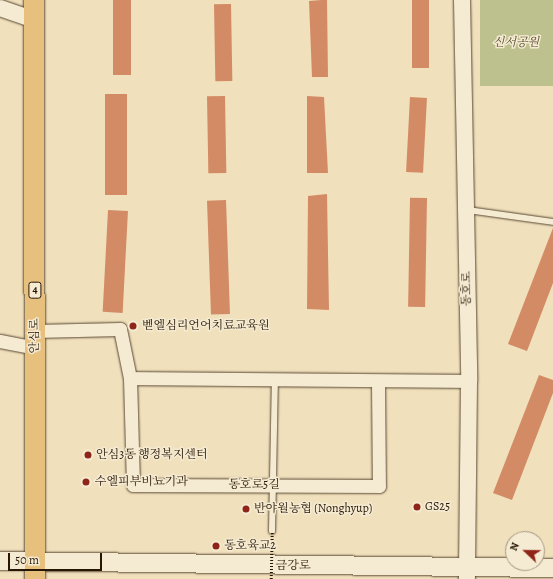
<!DOCTYPE html>
<meta charset="utf-8">
<style>
body{margin:0}
#map{position:relative;width:553px;height:579px;overflow:hidden;background:#f0e0bc;font-family:Alegreya,"Noto Serif KR",serif}
div>[style]{position:absolute}
[style*='--x']{left:calc(var(--x)*1px);top:calc(var(--y)*1px);width:calc(var(--w)*1px);rotate:calc(var(--a)*1deg)}
.green>*{inset:0;background:#bdc18e;transform-origin:0 0}
.building>*{inset:0;background:#d38b66;transform-origin:0 0}
.roads{filter:drop-shadow(0 0 1px #5a4832) drop-shadow(0 0 1px #5a4832)}
.service>*{height:6px;margin:-3px;padding:0 3px;transform-origin:3px;border-radius:3px;background:#f5ebd3}
.minor>*{height:13px;margin:-6.5px;padding:0 6.5px;transform-origin:6.5px;border-radius:6.5px;background:#f5ebd3}
.tertiary>*{height:16px;margin:-8px;padding:0 8px;transform-origin:8px;border-radius:8px;background:#f5ebd3}
.secondary>*{height:18px;margin:-9px;padding:0 9px;transform-origin:9px;border-radius:9px;background:#f5ebd3}
.primary>*{height:20px;margin:-10px;padding:0 10px;transform-origin:10px;border-radius:10px;background:#e8c07e}
.path-bridge>*{height:2.5px;margin-top:-1.25px;transform-origin:0;background:repeating-linear-gradient(90deg,#281604 0 1px,transparent 0 3px)}
.dots>*{width:11px;height:11px;translate:-50% -50%;box-sizing:border-box;border:2px solid #f5ebd3;border-radius:50%}
span{translate:-50% -50%;white-space:nowrap;text-align:center;line-height:1.15;-webkit-text-stroke:3px #f5ebd3;paint-order:stroke}
.shield-label span{padding:1px 3px;background:#f5ebd3;border:1px solid;border-radius:3px;-webkit-text-stroke-width:0}
.shield-label{font-size:11px;color:#281604;font-weight:700}
.park-label{font-size:12px;color:#5c5234;font-style:italic}
.street-label{font-size:12px;color:#281604}
.poi-label{font-size:12px;color:#281604}
.left{translate:0 -50%;text-align:left}
.north{position:absolute;left:505px;top:531px;width:40px;height:40px;box-sizing:border-box;background:#f5ebd3;border:1px solid #a39680;border-radius:50%;rotate:292deg;font-size:11px;font-weight:700;line-height:16px;text-align:center;color:#281604}
.north::after{content:'';display:block;margin:auto;width:14px;height:18px;background:#8f2418;clip-path:polygon(50% 0,100% 100%,50% 72%,0 100%)}
.scale{position:absolute;left:8px;top:553px;width:94px;height:18px;box-sizing:border-box;border:2px solid #281604;border-top:0;padding-left:5px;font-size:12px;line-height:14px;white-space:nowrap;color:#281604;-webkit-text-stroke:3px #f5ebd3;paint-order:stroke}
</style>
<div id="map">
<div class="green">
<div style="left:480px;top:0;width:73px;height:86px"></div>
</div>
<div class="building">
<div style="left:113px;top:0;width:18px;height:75px"></div>
<div style="clip-path:polygon(321px 0,327px 0,328px 77px,312px 77px,309px 1px)"></div>
<div style="left:412px;top:0;width:17px;height:68px"></div>
<div style="left:231px;top:4px;width:77px;height:17px;rotate:89deg"></div>
<div style="left:105px;top:94px;width:22px;height:101px"></div>
<div style="left:225px;top:96px;width:77px;height:18px;rotate:89deg"></div>
<div style="clip-path:polygon(307px 96px,324px 97px,328px 173px,307px 173px)"></div>
<div style="left:410px;top:97px;width:17px;height:75px;rotate:3deg"></div>
<div style="clip-path:polygon(327px 194px,329px 310px,307px 309px,308px 196px)"></div>
<div style="left:427px;top:198px;width:109px;height:17px;rotate:91deg"></div>
<div style="left:226px;top:200px;width:114px;height:19px;rotate:88deg"></div>
<div style="left:108px;top:210px;width:20px;height:102px;rotate:3deg"></div>
<div style="clip-path:polygon(553px 228px,553px 283px,527px 351px,508px 344px)"></div>
<div style="clip-path:polygon(539px 375px,553px 380px,553px 393px,512px 500px,493px 493px)"></div>
</div>
<div class="roads">
<div class="service">
<div style="--x:467;--y:210;--w:87;--a:7.9"></div>
<div style="--x:272;--y:531;--w:153;--a:-88.9"></div>
</div>
<div class="minor">
<div style="--x:35;--y:331;--w:85;--a:-1.3"></div>
<div style="--x:120;--y:329;--w:50;--a:78.5"></div>
<div style="--x:0;--y:341;--w:36;--a:11"></div>
<div style="--x:378;--y:381;--w:105;--a:89.5"></div>
<div style="--x:379;--y:486;--w:246;--a:-179.8"></div>
<div style="--x:133;--y:485;--w:107;--a:-91.6"></div>
<div style="--x:130;--y:378;--w:339;--a:0.5"></div>
</div>
<div class="tertiary">
<div style="--x:462;--y:0;--w:381;--a:88.9"></div>
<div style="--x:469;--y:381;--w:198;--a:90.6"></div>
<div style="--x:0;--y:8;--w:36;--a:19"></div>
</div>
<div class="secondary">
<div style="--x:0;--y:561;--w:553;--a:0.73"></div>
</div>
<div class="primary">
<div style="--x:34;--y:0;--w:579;--a:89.9"></div>
</div>
</div>
<div class="path-bridge">
<div style="--x:271;--y:579;--w:48;--a:-88.8"></div>
</div>
<div class="dots">
<div style="left:133px;top:326px;background:#8f2418"></div>
<div style="left:88px;top:455px;background:#8f2418"></div>
<div style="left:86px;top:482px;background:#8f2418"></div>
<div style="left:417px;top:507px;background:#8f2418"></div>
<div style="left:246px;top:509px;background:#8f2418"></div>
<div style="left:216px;top:546px;background:#8f2418"></div>
</div>
<div class="shield-label">
<span style="left:35px;top:290px">4</span>
</div>
<div class="park-label">
<span style="left:516px;top:43px">신서공원</span>
</div>
<div class="street-label">
<span style="left:467px;top:289px;rotate:-90deg">동호로</span>
<span style="left:35px;top:336px;rotate:-90deg">안심로</span>
<span style="left:254px;top:485px">동호로5길</span>
<span style="left:293px;top:566px">금강로</span>
</div>
<div class="poi-label">
<span class="left" style="left:142px;top:326px">벧엘심리언어치료교육원</span>
<span class="left" style="left:96px;top:455px">안심3동 행정복지센터</span>
<span class="left" style="left:95px;top:482px">수엘피부비뇨기과</span>
<span class="left" style="left:425px;top:507px">GS25</span>
<span class="left" style="left:254px;top:509px">반야월농협 (Nonghyup)</span>
<span class="left" style="left:224px;top:546px">동호육교2</span>
</div>
<div class="north">N</div>
<div class="scale">50 m</div>
</div>
